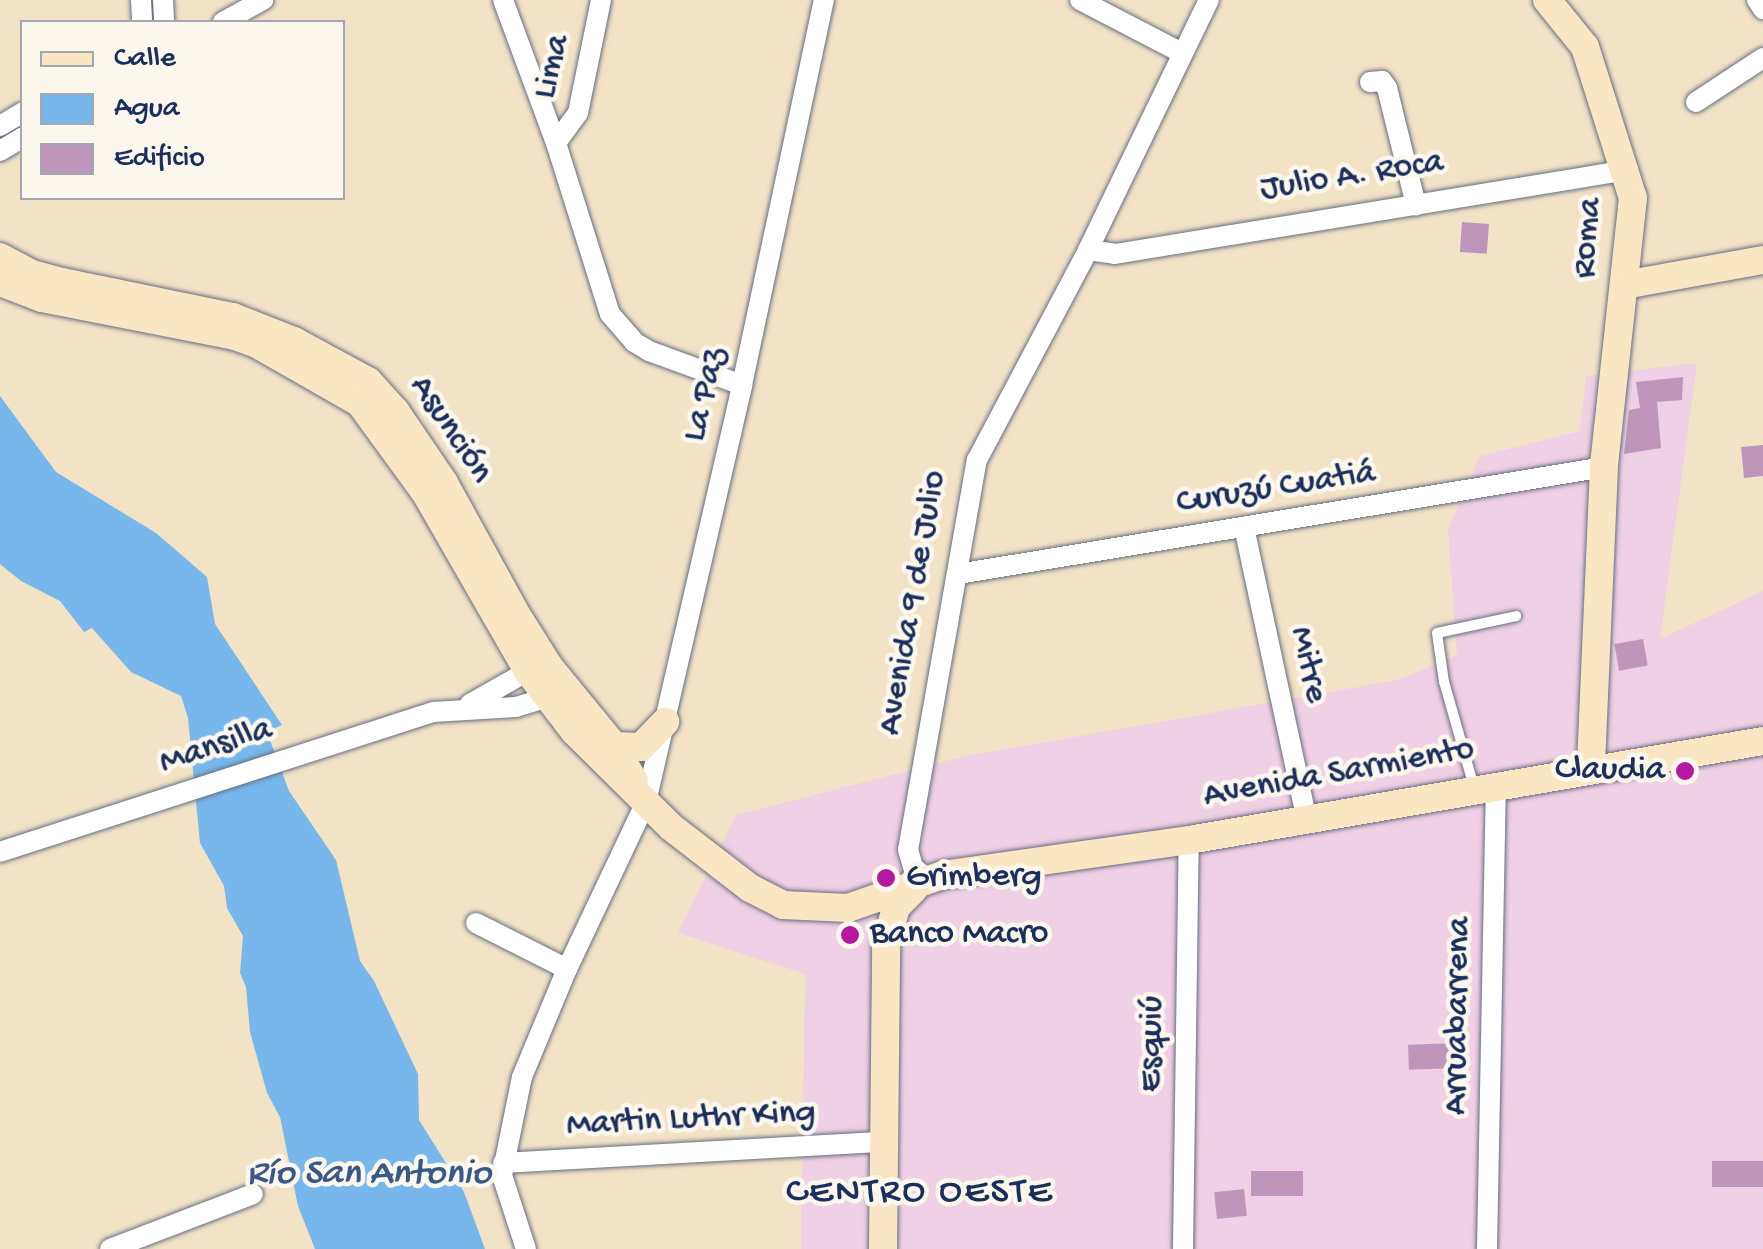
<!DOCTYPE html>
<meta charset="utf-8">
<style>
body{margin:0}
#map{position:relative;width:1763px;height:1249px;overflow:hidden;background:#f2e3c6;font-family:"Gochi Hand",sans-serif}
div>[style]{position:absolute}
[style*='--x']{left:calc(var(--x)*1px);top:calc(var(--y)*1px);width:calc(var(--w)*1px);rotate:calc(var(--a)*1deg)}
.built>*{inset:0;background:#f0d0e4}
.water>*{inset:0;background:#77b7eb}
.building>*{inset:0;background:#bf95bb;transform-origin:0 0}
.roads{filter:drop-shadow(0 0 2px #666e82) drop-shadow(0 0 2px #666e82)}
.lane>*{height:10px;margin:-5px;padding:0 5px;transform-origin:5px;border-radius:5px;background:#fff}
.street>*{height:20px;margin:-10px;padding:0 10px;transform-origin:10px;border-radius:10px;background:#fff}
.secondary>*{height:28px;margin:-14px;padding:0 14px;transform-origin:14px;border-radius:14px;background:#fbe6c4}
.dots>*{width:28px;height:28px;translate:-50% -50%;box-sizing:border-box;border:5px solid #fbf7ec;border-radius:50%}
span{translate:-50% -50%;white-space:nowrap;text-align:center;line-height:1.15;-webkit-text-stroke:9px #fbf7ec;paint-order:stroke}
.street-label{font-size:35px;color:#1b2f5e}
.poi-label{font-size:35px;color:#1b2f5e}
.right{translate:-100% -50%;text-align:right}
.left{translate:0 -50%;text-align:left}
.water-label{font-size:38px;color:#375888;font-style:italic}
.neighbourhood-label{font-size:38px;color:#1b2f5e;letter-spacing:2.5px}
.legend{position:absolute;left:20px;top:20px;width:325px;height:180px;box-sizing:border-box;background:#fbf7ec;border:2px solid #a1a7b3;margin:0;padding:12px 18px;list-style:none;font-size:30px;color:#1b2f5e}
.legend li{display:flex;align-items:center;gap:20px;height:50px}
.legend b{width:50px;border:2px solid #a1a7b3}
</style>
<div id="map">
<div class="built">
<div style="clip-path:polygon(1697px 363px,1660px 639px,1763px 591px,1763px 1249px,801px 1249px,805px 974px,678px 933px,736px 815px,966px 756px,1398px 680px,1457px 655px,1448px 530px,1480px 456px,1580px 431px,1586px 376px)"></div>
</div>
<div class="water">
<div style="clip-path:polygon(0 396px,56px 472px,156px 533px,207px 577px,215px 624px,282px 725px,267px 732px,289px 791px,336px 860px,360px 961px,374px 981px,418px 1074px,419px 1120px,464px 1192px,485px 1249px,315px 1249px,298px 1206px,280px 1117px,267px 1093px,250px 1032px,246px 987px,240px 973px,243px 936px,227px 908px,224px 886px,200px 843px,188px 718px,181px 696px,131px 672px,92px 628px,84px 632px,60px 601px,21px 581px,0 564px)"></div>
</div>
<div class="building">
<div style="left:1462px;top:222px;width:27px;height:30px;rotate:4deg"></div>
<div style="clip-path:polygon(1683px 377px,1682px 400px,1657px 402px,1661px 448px,1624px 454px,1629px 410px,1640px 408px,1636px 382px)"></div>
<div style="clip-path:polygon(1763px 445px,1763px 476px,1744px 478px,1741px 447px)"></div>
<div style="left:1643px;top:639px;width:27px;height:29px;rotate:80deg"></div>
<div style="left:1459px;top:1043px;width:25px;height:51px;rotate:88deg"></div>
<div style="left:1763px;top:1161px;width:26px;height:51px;rotate:90deg"></div>
<div style="left:1303px;top:1171px;width:25px;height:52px;rotate:90deg"></div>
<div style="left:1244px;top:1189px;width:27px;height:30px;rotate:84deg"></div>
</div>
<div class="roads">
<div class="lane">
<div style="--x:1474;--y:787;--w:109;--a:-105.9"></div>
<div style="--x:1444;--y:682;--w:49;--a:-98.1"></div>
<div style="--x:1437;--y:633;--w:81;--a:-12.1"></div>
</div>
<div class="street">
<div style="--x:141;--y:0;--w:22;--a:87"></div>
<div style="--x:163;--y:0;--w:22;--a:87"></div>
<div style="--x:503;--y:0;--w:153;--a:69.7"></div>
<div style="--x:556;--y:143;--w:179;--a:72.5"></div>
<div style="--x:610;--y:314;--w:37;--a:49"></div>
<div style="--x:634;--y:342;--w:17;--a:31"></div>
<div style="--x:649;--y:351;--w:99;--a:20.1"></div>
<div style="--x:1080;--y:0;--w:115;--a:27.5"></div>
<div style="--x:1757;--y:0;--w:11;--a:56"></div>
<div style="--x:223;--y:22;--w:46;--a:-28.8"></div>
<div style="--x:1370;--y:82;--w:12;--a:-5"></div>
<div style="--x:1382;--y:81;--w:9;--a:54"></div>
<div style="--x:1387;--y:88;--w:121;--a:76.1"></div>
<div style="--x:1696;--y:102;--w:80;--a:-33.3"></div>
<div style="--x:0;--y:126;--w:26;--a:-31"></div>
<div style="--x:556;--y:143;--w:37;--a:-54"></div>
<div style="--x:578;--y:113;--w:115;--a:-78.5"></div>
<div style="--x:0;--y:151;--w:26;--a:-31"></div>
<div style="--x:1088;--y:250;--w:27;--a:8"></div>
<div style="--x:1115;--y:254;--w:520;--a:-9.3"></div>
<div style="--x:1244;--y:527;--w:297;--a:77.9"></div>
<div style="--x:958;--y:574;--w:655;--a:-9.4"></div>
<div style="--x:470;--y:704;--w:67;--a:-29.6"></div>
<div style="--x:528;--y:671;--w:14;--a:-8"></div>
<div style="--x:0;--y:852;--w:455;--a:-17.9"></div>
<div style="--x:433;--y:712;--w:83;--a:-3.4"></div>
<div style="--x:516;--y:707;--w:34;--a:-17"></div>
<div style="--x:549;--y:697;--w:11;--a:-41"></div>
<div style="--x:927;--y:879;--w:18;--a:-139"></div>
<div style="--x:913;--y:867;--w:18;--a:-106"></div>
<div style="--x:908;--y:850;--w:396;--a:-80"></div>
<div style="--x:977;--y:460;--w:238;--a:-62.1"></div>
<div style="--x:1088;--y:250;--w:278;--a:-64.2"></div>
<div style="--x:476;--y:923;--w:102;--a:26.8"></div>
<div style="--x:503;--y:1163;--w:380;--a:-3.2"></div>
<div style="--x:110;--y:1249;--w:153;--a:-21"></div>
<div style="--x:526;--y:1249;--w:78;--a:-108"></div>
<div style="--x:502;--y:1175;--w:100;--a:-78.5"></div>
<div style="--x:522;--y:1077;--w:117;--a:-67.4"></div>
<div style="--x:567;--y:969;--w:185;--a:-64.7"></div>
<div style="--x:646;--y:802;--w:428;--a:-77"></div>
<div style="--x:742;--y:385;--w:394;--a:-78"></div>
<div style="--x:1183;--y:1249;--w:409;--a:-89.2"></div>
<div style="--x:1487;--y:1249;--w:465;--a:-88.9"></div>
</div>
<div class="secondary">
<div style="--x:1547;--y:0;--w:60;--a:51"></div>
<div style="--x:1585;--y:47;--w:158;--a:72.4"></div>
<div style="--x:1633;--y:198;--w:271;--a:96.2"></div>
<div style="--x:1604;--y:467;--w:301;--a:92.5"></div>
<div style="--x:0;--y:257;--w:36;--a:28"></div>
<div style="--x:32;--y:274;--w:31;--a:15"></div>
<div style="--x:62;--y:282;--w:175;--a:11.6"></div>
<div style="--x:233;--y:317;--w:66;--a:21.5"></div>
<div style="--x:294;--y:341;--w:84;--a:28.4"></div>
<div style="--x:368;--y:381;--w:42;--a:47.9"></div>
<div style="--x:396;--y:412;--w:86;--a:55.9"></div>
<div style="--x:444;--y:483;--w:149;--a:61.2"></div>
<div style="--x:516;--y:614;--w:64;--a:57.8"></div>
<div style="--x:550;--y:668;--w:101;--a:50.6"></div>
<div style="--x:614;--y:746;--w:40;--a:60.3"></div>
<div style="--x:0;--y:282;--w:45;--a:20.9"></div>
<div style="--x:42;--y:298;--w:197;--a:11.1"></div>
<div style="--x:235;--y:336;--w:23;--a:20"></div>
<div style="--x:257;--y:344;--w:119;--a:29.8"></div>
<div style="--x:360;--y:403;--w:110;--a:53.9"></div>
<div style="--x:425;--y:492;--w:207;--a:60.1"></div>
<div style="--x:528;--y:671;--w:76;--a:52.5"></div>
<div style="--x:574;--y:731;--w:136;--a:44.7"></div>
<div style="--x:671;--y:827;--w:100;--a:37.7"></div>
<div style="--x:750;--y:888;--w:37;--a:27"></div>
<div style="--x:783;--y:905;--w:65;--a:2.6"></div>
<div style="--x:848;--y:908;--w:101;--a:-19.2"></div>
<div style="--x:943;--y:875;--w:248;--a:-8.1"></div>
<div style="--x:1189;--y:840;--w:582;--a:-9.79"></div>
<div style="--x:1624;--y:285;--w:141;--a:-10.2"></div>
<div style="--x:614;--y:746;--w:27;--a:2"></div>
<div style="--x:641;--y:747;--w:35;--a:-46"></div>
<div style="--x:883;--y:1249;--w:303;--a:-89.4"></div>
<div style="--x:886;--y:946;--w:40;--a:-75.6"></div>
<div style="--x:896;--y:907;--w:25;--a:-45"></div>
</div>
</div>
<div class="dots">
<div style="left:1685px;top:771px;background:#b5179e"></div>
<div style="left:886px;top:878px;background:#b5179e"></div>
<div style="left:850px;top:935px;background:#b5179e"></div>
</div>
<div class="street-label">
<span style="left:553px;top:67px;rotate:-77deg">Lima</span>
<span style="left:1352px;top:177px;rotate:-9deg">Julio A. Roca</span>
<span style="left:1589px;top:238px;rotate:-86deg">Roma</span>
<span style="left:706px;top:395px;rotate:-77deg">La Paz</span>
<span style="left:450px;top:430px;rotate:56deg">Asunción</span>
<span style="left:1276px;top:489px;rotate:-9deg">Curuzú Cuatiá</span>
<span style="left:914px;top:603px;rotate:-80deg">Avenida 9 de Julio</span>
<span style="left:1307px;top:665px;rotate:78deg">Mitre</span>
<span style="left:216px;top:747px;rotate:-18deg">Mansilla</span>
<span style="left:1339px;top:774px;rotate:-10deg">Avenida Sarmiento</span>
<span style="left:1459px;top:1016px;rotate:-89deg">Arruabarrena</span>
<span style="left:1153px;top:1044px;rotate:-89deg">Esquiú</span>
<span style="left:691px;top:1120px;rotate:-3deg">Martin Luthr King</span>
</div>
<div class="poi-label">
<span class="right" style="left:1665px;top:771px">Claudia</span>
<span class="left" style="left:906px;top:878px">Grimberg</span>
<span class="left" style="left:870px;top:935px">Banco Macro</span>
</div>
<div class="water-label">
<span style="left:369px;top:1176px">Río San Antonio</span>
</div>
<div class="neighbourhood-label">
<span style="left:920px;top:1194px">CENTRO OESTE</span>
</div>
<ul class="legend">
<li><b style="height:12px;background:#fbe6c4"></b>Calle</li>
<li><b style="height:28px;background:#77b7eb"></b>Agua</li>
<li><b style="height:28px;background:#bf95bb"></b>Edificio</li>
</ul>
</div>
